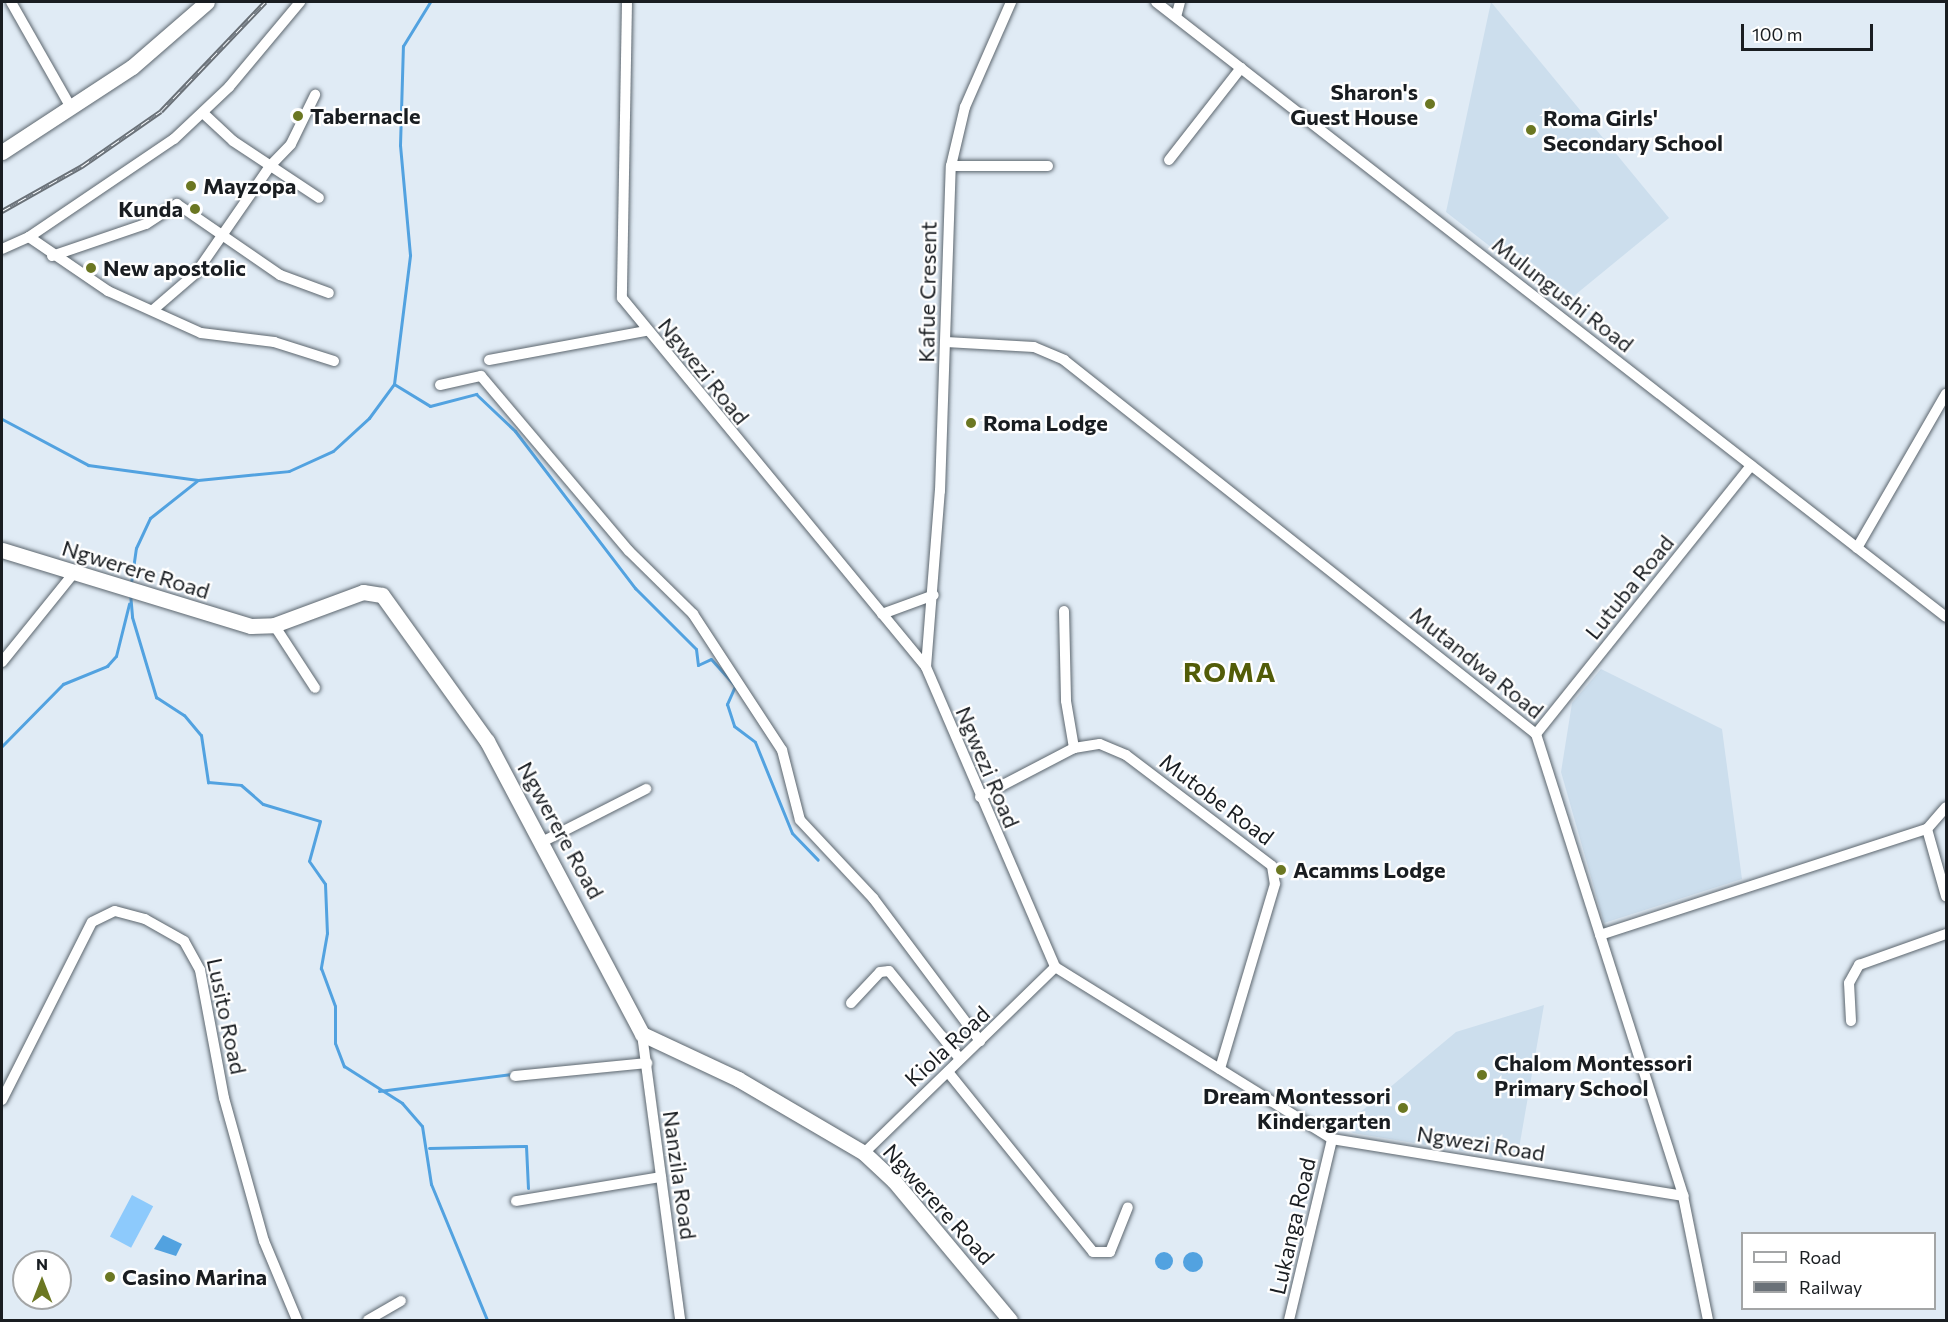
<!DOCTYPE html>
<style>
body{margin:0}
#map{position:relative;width:1948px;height:1322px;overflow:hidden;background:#e0ebf5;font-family:Commissioner,sans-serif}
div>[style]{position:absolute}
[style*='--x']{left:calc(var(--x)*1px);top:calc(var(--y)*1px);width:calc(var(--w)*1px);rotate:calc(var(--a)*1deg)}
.built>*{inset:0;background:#ccdeed}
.green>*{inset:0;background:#8dcafc;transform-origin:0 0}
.water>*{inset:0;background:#52a2e0}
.round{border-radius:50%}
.stream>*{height:3px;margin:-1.5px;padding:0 1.5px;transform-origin:1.5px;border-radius:1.5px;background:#52a2e0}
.roads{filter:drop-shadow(0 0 2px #5c666e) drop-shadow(0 0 2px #5c666e)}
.street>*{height:10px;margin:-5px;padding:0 5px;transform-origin:5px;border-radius:5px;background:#fff}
.secondary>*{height:15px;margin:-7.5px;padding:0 7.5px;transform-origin:7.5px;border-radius:7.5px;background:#fff}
.rail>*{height:5px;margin-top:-2.5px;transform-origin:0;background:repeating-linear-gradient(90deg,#fff 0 9px,#6a7178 0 18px);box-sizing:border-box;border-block:2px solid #6a7178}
.dots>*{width:16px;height:16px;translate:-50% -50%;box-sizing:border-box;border:3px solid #fff;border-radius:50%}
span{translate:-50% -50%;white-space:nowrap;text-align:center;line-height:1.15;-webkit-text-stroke:4.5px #fff;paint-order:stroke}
.poi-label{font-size:22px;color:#191d21;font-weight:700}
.right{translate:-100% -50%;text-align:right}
.left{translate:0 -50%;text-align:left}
.street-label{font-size:22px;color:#191d21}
.district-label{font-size:28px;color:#525c08;font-weight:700;letter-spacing:1.5px}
.frame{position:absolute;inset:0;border:3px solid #191d21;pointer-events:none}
.legend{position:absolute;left:1741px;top:1232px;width:195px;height:78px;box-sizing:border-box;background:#fff;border:2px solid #a3a5a6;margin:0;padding:8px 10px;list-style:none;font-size:18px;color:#191d21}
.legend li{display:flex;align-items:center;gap:12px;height:30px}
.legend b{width:30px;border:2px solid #a3a5a6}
.north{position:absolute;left:12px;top:1250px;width:60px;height:60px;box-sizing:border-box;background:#fff;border:2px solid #a3a5a6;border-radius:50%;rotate:0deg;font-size:16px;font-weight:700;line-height:24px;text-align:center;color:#191d21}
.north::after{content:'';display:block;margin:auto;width:21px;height:27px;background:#6b7722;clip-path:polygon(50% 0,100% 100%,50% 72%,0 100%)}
.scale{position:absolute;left:1741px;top:24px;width:132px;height:27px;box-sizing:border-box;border:3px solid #191d21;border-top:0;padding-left:8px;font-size:18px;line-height:21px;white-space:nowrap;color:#191d21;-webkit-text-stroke:4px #fff;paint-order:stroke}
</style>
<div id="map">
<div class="built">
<div style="clip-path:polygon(1491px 2px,1669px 218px,1564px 304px,1446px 212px)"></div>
<div style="clip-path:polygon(1601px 669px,1722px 729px,1742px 879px,1604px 923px,1561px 772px,1572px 703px)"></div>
<div style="clip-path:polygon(1544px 1005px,1517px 1160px,1353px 1133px,1345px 1125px,1456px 1032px)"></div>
</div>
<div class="green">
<div style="left:132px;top:1195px;width:24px;height:47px;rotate:28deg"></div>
</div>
<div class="water">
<div style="clip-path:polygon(163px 1235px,182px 1244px,176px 1256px,154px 1249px)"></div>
<div class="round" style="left:1183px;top:1252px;width:20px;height:20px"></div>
<div class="round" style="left:1155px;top:1252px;width:18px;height:18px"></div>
</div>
<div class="stream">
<div style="--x:394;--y:384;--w:42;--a:31.4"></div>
<div style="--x:430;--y:406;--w:48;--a:-14.6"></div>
<div style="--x:476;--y:394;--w:54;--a:43.5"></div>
<div style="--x:515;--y:431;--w:198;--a:52.6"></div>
<div style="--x:635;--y:588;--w:86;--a:45"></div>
<div style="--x:696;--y:649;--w:16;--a:83"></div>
<div style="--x:698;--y:665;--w:14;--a:-25"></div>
<div style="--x:711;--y:659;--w:36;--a:48"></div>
<div style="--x:735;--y:686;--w:20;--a:114"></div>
<div style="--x:727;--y:704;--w:23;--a:72"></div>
<div style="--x:734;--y:726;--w:26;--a:37"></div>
<div style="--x:755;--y:742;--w:98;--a:67.9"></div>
<div style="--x:792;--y:833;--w:37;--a:46"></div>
<div style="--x:2;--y:419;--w:98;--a:28.1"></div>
<div style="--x:88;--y:465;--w:111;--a:7.8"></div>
<div style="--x:198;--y:480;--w:91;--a:-5.6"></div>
<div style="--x:289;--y:471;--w:48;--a:-24.4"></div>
<div style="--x:333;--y:451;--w:49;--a:-42.5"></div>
<div style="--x:369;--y:418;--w:42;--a:-53.7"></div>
<div style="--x:394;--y:384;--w:130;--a:-82.9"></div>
<div style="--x:410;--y:255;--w:110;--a:-95.2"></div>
<div style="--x:400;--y:145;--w:99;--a:-88.3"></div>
<div style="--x:403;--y:46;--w:52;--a:-58.5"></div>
<div style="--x:131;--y:583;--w:35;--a:-82"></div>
<div style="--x:136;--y:548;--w:33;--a:-65"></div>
<div style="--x:150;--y:518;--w:61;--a:-38.4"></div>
<div style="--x:130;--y:593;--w:24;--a:85"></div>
<div style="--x:132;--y:617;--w:84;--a:73.3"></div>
<div style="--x:156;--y:697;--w:33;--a:33"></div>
<div style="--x:184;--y:715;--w:26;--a:50"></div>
<div style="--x:201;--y:735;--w:48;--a:81.5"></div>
<div style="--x:208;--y:782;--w:33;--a:5"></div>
<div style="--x:241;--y:785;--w:29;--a:41"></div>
<div style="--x:263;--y:804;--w:59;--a:16.6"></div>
<div style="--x:320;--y:821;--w:41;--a:105.4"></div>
<div style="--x:309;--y:861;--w:28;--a:55"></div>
<div style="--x:325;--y:884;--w:49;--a:87.7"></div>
<div style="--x:327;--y:933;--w:36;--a:100"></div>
<div style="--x:321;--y:968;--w:40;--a:69.8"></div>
<div style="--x:335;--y:1006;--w:37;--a:90"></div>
<div style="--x:335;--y:1043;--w:25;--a:69"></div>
<div style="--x:344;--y:1066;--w:69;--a:32.5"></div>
<div style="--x:402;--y:1103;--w:30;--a:49"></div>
<div style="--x:422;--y:1126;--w:59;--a:81.2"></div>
<div style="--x:431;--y:1184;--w:147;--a:67.6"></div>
<div style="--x:2;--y:746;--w:87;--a:-45.5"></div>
<div style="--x:63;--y:684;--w:48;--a:-22.2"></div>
<div style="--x:107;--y:666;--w:13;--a:-48"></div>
<div style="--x:116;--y:656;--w:54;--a:-76"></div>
<div style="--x:379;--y:1091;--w:134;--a:-7.3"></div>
<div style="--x:429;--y:1148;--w:97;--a:-1.2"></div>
<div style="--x:526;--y:1146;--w:42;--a:87.3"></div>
</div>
<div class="roads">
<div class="street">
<div style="--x:11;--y:2;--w:117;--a:60.4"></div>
<div style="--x:627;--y:2;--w:296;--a:91"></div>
<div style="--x:622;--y:298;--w:478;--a:50.5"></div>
<div style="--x:926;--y:667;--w:327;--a:66.7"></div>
<div style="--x:1055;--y:967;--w:326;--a:31.8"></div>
<div style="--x:1332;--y:1139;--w:356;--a:9.2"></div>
<div style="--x:1156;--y:2;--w:1001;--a:37.9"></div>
<div style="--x:1176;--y:17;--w:16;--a:-75"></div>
<div style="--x:203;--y:113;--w:41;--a:43"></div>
<div style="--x:233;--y:141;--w:103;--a:33.5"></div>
<div style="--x:1169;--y:160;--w:117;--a:-52"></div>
<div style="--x:951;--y:166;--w:97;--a:0"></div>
<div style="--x:29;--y:237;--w:96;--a:34.4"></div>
<div style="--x:108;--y:291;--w:102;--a:24.3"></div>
<div style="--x:201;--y:333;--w:74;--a:7"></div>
<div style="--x:274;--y:342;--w:63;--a:17.6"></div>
<div style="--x:2;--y:249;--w:30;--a:-24"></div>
<div style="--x:29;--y:237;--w:175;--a:-34.1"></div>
<div style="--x:174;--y:139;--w:76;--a:-43.4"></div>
<div style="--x:229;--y:87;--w:111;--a:-50.1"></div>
<div style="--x:52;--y:256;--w:99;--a:-18.8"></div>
<div style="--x:146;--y:224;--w:37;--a:-33"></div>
<div style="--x:177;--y:204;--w:125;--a:34.6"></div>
<div style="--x:280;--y:275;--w:52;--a:20.2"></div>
<div style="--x:153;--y:310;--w:57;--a:-40.7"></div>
<div style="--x:196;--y:273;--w:130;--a:-55.3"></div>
<div style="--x:270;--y:166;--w:30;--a:-46"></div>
<div style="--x:291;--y:144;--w:55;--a:-63.9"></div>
<div style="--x:946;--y:342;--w:88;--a:3.3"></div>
<div style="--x:1034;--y:347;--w:33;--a:23"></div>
<div style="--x:1064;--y:360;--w:602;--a:38.39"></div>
<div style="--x:1536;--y:734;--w:485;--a:72.3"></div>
<div style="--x:1683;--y:1196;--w:126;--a:78.6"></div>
<div style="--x:489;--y:360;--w:160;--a:-10.5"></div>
<div style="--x:440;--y:385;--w:42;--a:-12.4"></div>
<div style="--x:481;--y:376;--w:229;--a:49.8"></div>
<div style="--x:629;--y:551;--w:90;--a:44.5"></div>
<div style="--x:693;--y:614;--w:163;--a:56.8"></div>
<div style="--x:782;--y:750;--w:72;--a:75.6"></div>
<div style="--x:800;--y:820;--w:107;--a:46.9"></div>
<div style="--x:873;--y:898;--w:179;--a:53.2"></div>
<div style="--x:1857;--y:548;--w:178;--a:-60"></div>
<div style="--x:1064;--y:611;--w:90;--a:88.7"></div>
<div style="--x:1066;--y:701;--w:48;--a:80.3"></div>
<div style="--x:882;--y:614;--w:55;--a:-20.1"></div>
<div style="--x:274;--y:625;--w:75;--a:56.9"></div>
<div style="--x:2;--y:662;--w:113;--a:-51.1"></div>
<div style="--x:926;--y:667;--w:177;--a:-85.5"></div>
<div style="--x:940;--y:491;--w:325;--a:-88.1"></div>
<div style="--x:951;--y:166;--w:61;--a:-76.7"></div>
<div style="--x:965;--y:107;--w:115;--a:-66.3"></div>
<div style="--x:1536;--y:734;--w:344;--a:-51.3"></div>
<div style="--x:980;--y:797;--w:106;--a:-27.5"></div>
<div style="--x:1074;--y:748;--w:26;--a:-9"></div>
<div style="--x:1100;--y:744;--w:28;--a:23"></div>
<div style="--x:1126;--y:755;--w:183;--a:37.2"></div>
<div style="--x:1272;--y:866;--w:18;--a:81"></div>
<div style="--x:1275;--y:884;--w:193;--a:106.6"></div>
<div style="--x:1927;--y:829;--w:70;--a:74.2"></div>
<div style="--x:542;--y:842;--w:117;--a:-27"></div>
<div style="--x:1600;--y:935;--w:344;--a:-18"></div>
<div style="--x:1927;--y:829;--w:29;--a:-49"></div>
<div style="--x:851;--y:1003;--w:42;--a:-46.9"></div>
<div style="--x:880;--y:972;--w:9;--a:-6"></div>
<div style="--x:889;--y:971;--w:113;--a:51.1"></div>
<div style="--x:1851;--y:1021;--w:38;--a:-93"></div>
<div style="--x:1849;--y:983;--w:21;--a:-61"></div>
<div style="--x:1859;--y:965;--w:92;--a:-19.6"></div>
<div style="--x:642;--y:1034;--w:289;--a:82.4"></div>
<div style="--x:948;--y:1072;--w:231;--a:51.1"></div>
<div style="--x:1093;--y:1252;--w:17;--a:0"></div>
<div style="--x:1110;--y:1252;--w:48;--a:-68.2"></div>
<div style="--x:515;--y:1076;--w:133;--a:-5.6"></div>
<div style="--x:2;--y:1100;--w:199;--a:-63.2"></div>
<div style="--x:92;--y:922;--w:25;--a:-26"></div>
<div style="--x:115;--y:911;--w:31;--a:15"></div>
<div style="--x:145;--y:919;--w:45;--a:29.4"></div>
<div style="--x:184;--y:941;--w:33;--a:61"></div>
<div style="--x:200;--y:970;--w:130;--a:79.4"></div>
<div style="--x:224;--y:1098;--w:148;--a:74.4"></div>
<div style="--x:264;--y:1241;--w:86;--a:67.3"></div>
<div style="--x:864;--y:1153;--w:267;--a:-44.2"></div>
<div style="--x:516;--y:1201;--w:147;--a:-9.4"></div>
<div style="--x:368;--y:1320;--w:38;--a:-30"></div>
<div style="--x:1289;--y:1320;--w:186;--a:-76.6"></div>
</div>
<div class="secondary">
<div style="--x:2;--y:152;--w:155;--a:-33.2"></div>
<div style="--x:132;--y:67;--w:99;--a:-40.9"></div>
<div style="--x:2;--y:550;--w:260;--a:17"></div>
<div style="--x:251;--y:626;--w:23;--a:-2"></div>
<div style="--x:274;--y:625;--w:95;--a:-20.3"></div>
<div style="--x:363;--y:592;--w:19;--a:9"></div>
<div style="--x:382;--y:595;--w:180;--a:54.3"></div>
<div style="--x:487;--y:741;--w:331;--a:62.1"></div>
<div style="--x:642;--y:1034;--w:106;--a:25.1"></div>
<div style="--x:738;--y:1079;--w:146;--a:30.4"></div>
<div style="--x:864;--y:1153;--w:41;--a:43"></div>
<div style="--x:894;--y:1181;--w:181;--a:50.2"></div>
</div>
</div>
<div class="rail">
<div style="--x:2;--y:211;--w:92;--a:-29.4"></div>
<div style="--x:82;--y:166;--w:96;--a:-34.8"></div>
<div style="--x:161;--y:111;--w:151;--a:-46.3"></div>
</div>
<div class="dots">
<div style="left:1430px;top:104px;background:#6b7722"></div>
<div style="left:298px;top:116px;background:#6b7722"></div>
<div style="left:1531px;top:130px;background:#6b7722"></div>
<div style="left:191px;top:186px;background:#6b7722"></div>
<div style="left:195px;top:209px;background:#6b7722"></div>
<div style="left:91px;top:268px;background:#6b7722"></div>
<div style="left:971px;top:423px;background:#6b7722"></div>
<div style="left:1281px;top:870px;background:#6b7722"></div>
<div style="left:1482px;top:1075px;background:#6b7722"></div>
<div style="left:1403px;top:1108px;background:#6b7722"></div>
<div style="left:110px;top:1277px;background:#6b7722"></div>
</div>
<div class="poi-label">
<span class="right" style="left:1418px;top:104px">Sharon's<br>Guest House</span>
<span class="left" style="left:310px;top:116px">Tabernacle</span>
<span class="left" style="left:1543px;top:130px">Roma Girls'<br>Secondary School</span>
<span class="left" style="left:203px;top:186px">Mayzopa</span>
<span class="right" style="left:183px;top:209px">Kunda</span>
<span class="left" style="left:103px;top:268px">New apostolic</span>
<span class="left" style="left:983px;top:423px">Roma Lodge</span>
<span class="left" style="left:1293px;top:870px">Acamms Lodge</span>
<span class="left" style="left:1494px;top:1075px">Chalom Montessori<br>Primary School</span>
<span class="right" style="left:1391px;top:1108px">Dream Montessori<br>Kindergarten</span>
<span class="left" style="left:122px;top:1277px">Casino Marina</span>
</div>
<div class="street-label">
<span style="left:927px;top:292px;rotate:-89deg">Kafue Cresent</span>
<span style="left:1563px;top:294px;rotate:38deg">Mulungushi Road</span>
<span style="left:704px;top:371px;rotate:51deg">Ngwezi Road</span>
<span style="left:136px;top:569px;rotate:17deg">Ngwerere Road</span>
<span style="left:1629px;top:587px;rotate:-51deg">Lutuba Road</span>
<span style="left:1477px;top:662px;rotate:39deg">Mutandwa Road</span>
<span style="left:988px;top:767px;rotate:67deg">Ngwezi Road</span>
<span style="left:1217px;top:799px;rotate:37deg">Mutobe Road</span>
<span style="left:561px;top:830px;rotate:61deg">Ngwerere Road</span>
<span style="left:227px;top:1016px;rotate:78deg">Lusito Road</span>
<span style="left:947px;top:1046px;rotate:-43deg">Kiola Road</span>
<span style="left:1481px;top:1143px;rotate:9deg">Ngwezi Road</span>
<span style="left:680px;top:1175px;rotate:82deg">Nanzila Road</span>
<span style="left:939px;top:1204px;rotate:48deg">Ngwerere Road</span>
<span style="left:1292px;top:1226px;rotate:-77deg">Lukanga Road</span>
</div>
<div class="district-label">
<span style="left:1230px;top:671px">ROMA</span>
</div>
<div class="frame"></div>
<ul class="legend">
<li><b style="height:8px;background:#fff"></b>Road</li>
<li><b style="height:8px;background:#6a7178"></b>Railway</li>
</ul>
<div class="north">N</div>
<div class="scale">100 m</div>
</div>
